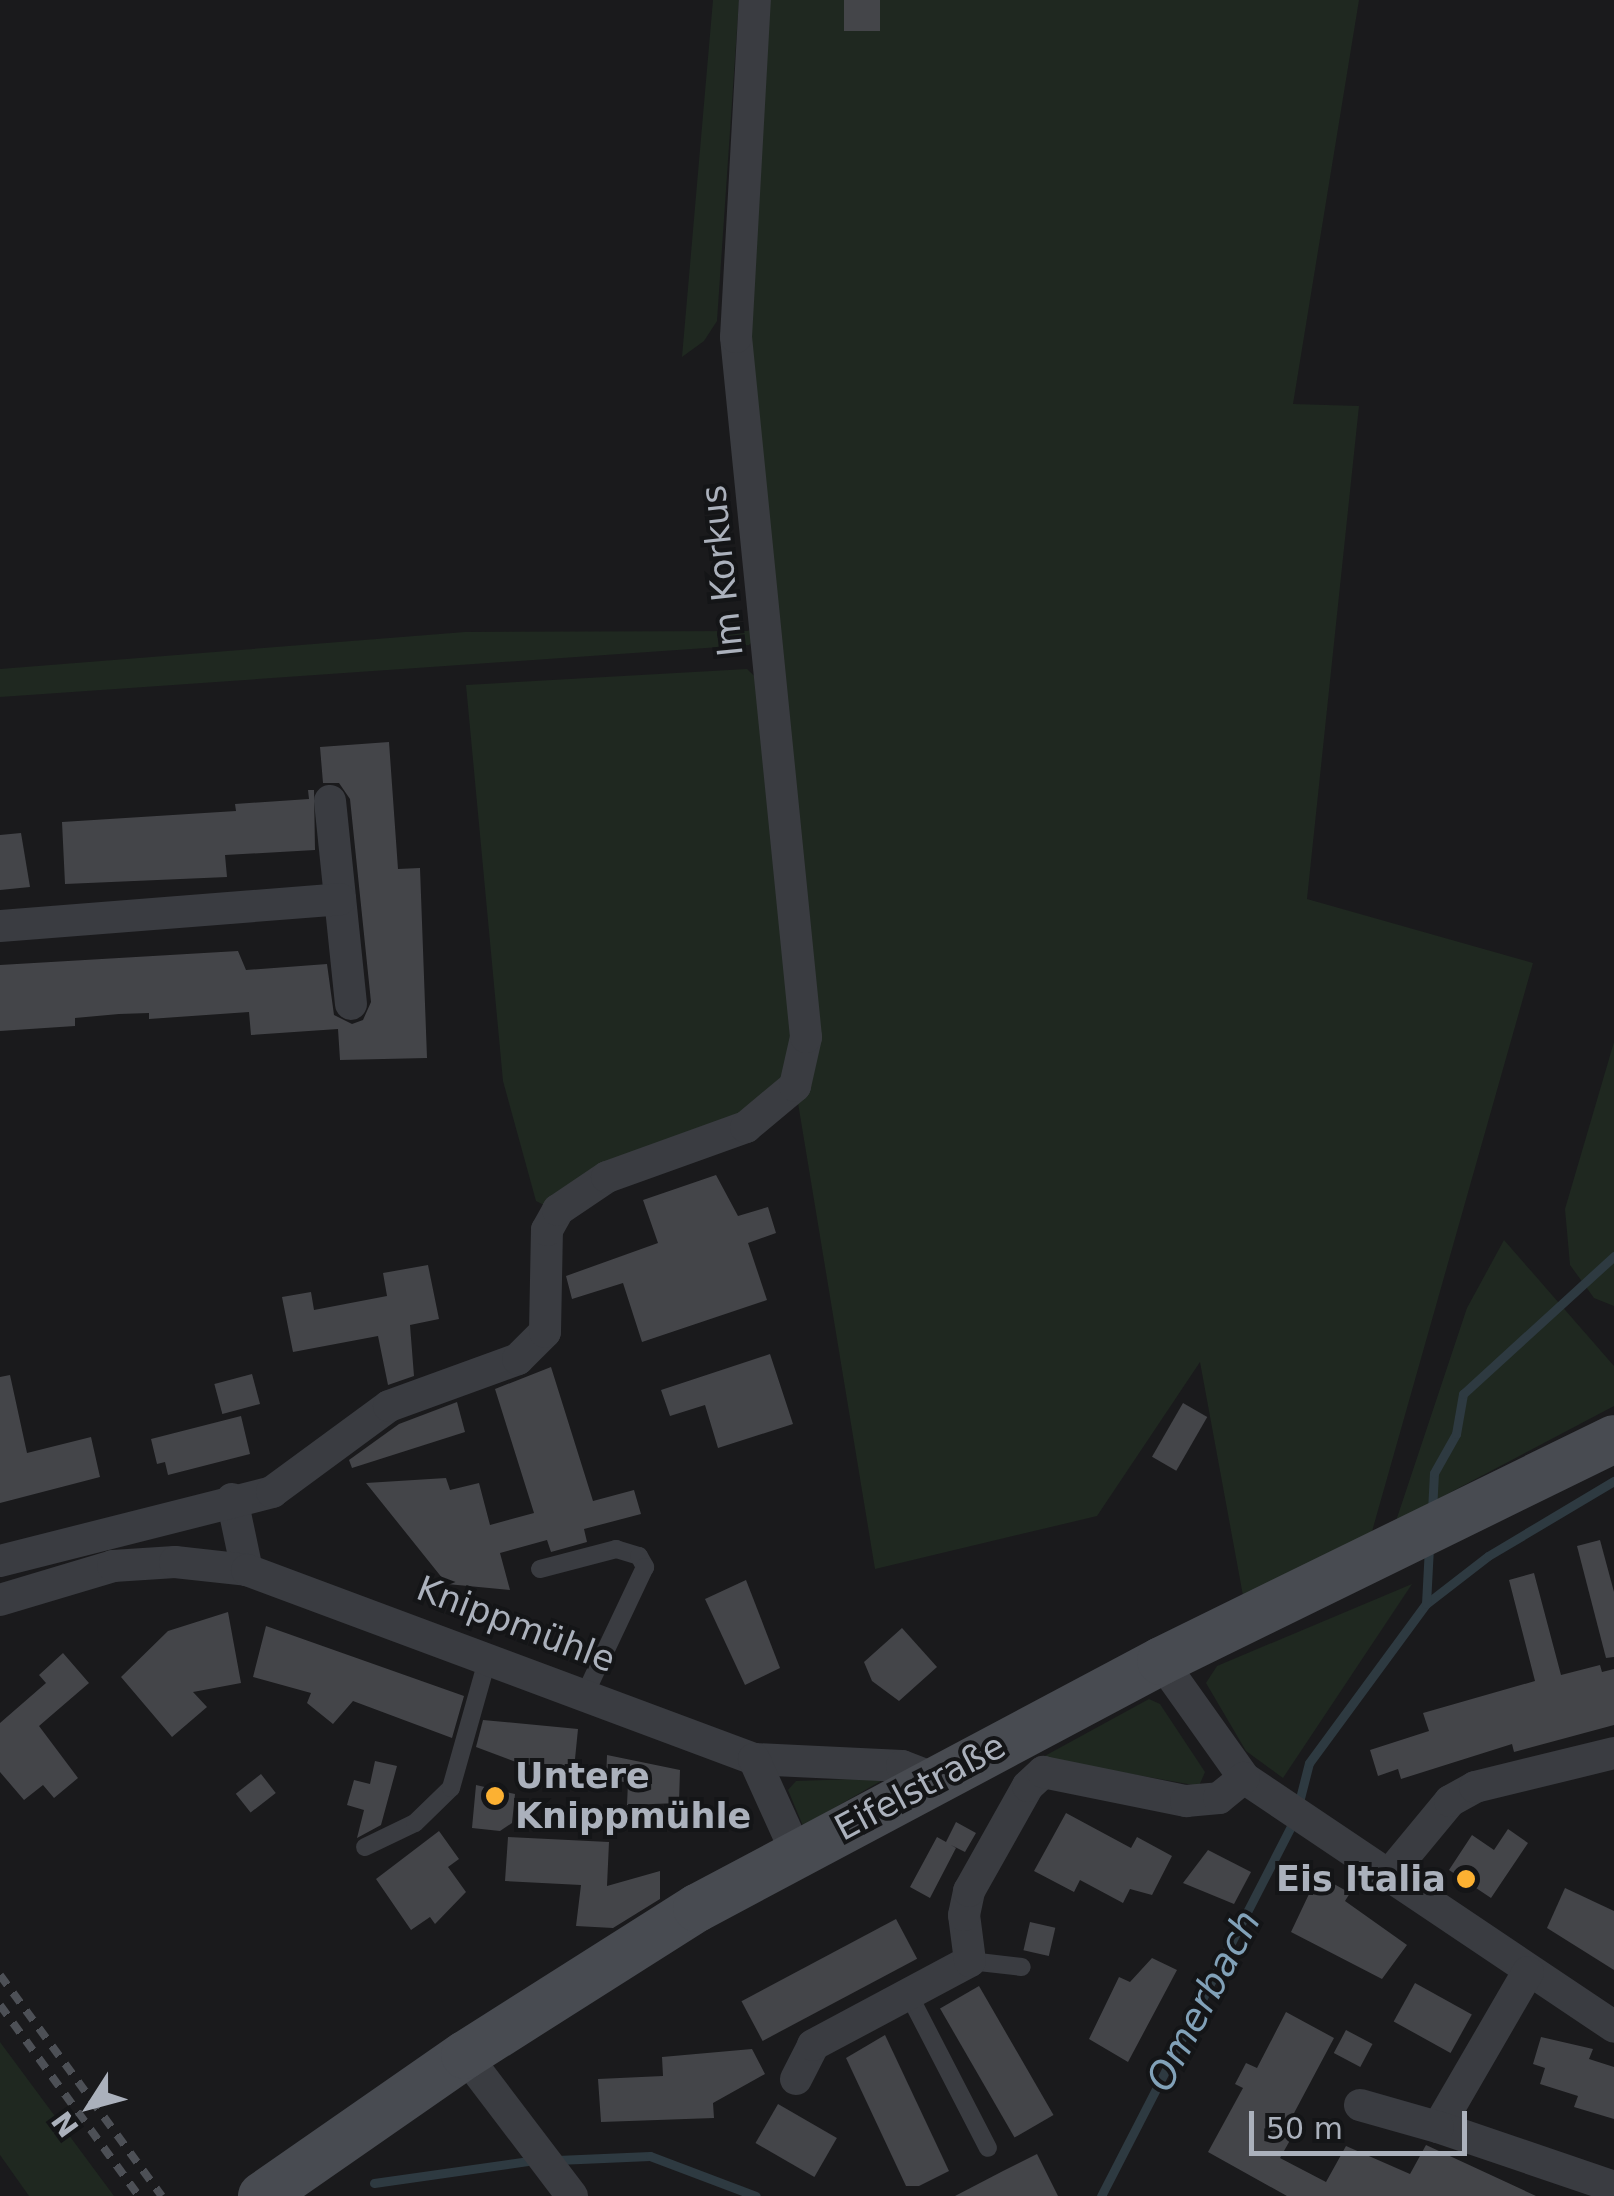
<!DOCTYPE html>
<meta charset="utf-8">
<style>
body{margin:0}
#map{position:relative;width:1614px;height:2196px;overflow:hidden;background:#1a1a1c;font-family:"DejaVu Sans",sans-serif}
div>[style]{position:absolute}
[style*='--x']{left:calc(var(--x)*1px);top:calc(var(--y)*1px);width:calc(var(--w)*1px);rotate:calc(var(--a)*1deg)}
.green>*{inset:0;background:#1f2820}
.stream>*{height:9px;margin:-4.5px;padding:0 4.5px;transform-origin:4.5px;border-radius:4.5px;background:#2e3a41}
.building>*{inset:0;background:#444549;transform-origin:0 0}
.service>*{height:18px;margin:-9px;padding:0 9px;transform-origin:9px;border-radius:9px;background:#3a3c41}
.minor>*{height:32px;margin:-16px;padding:0 16px;transform-origin:16px;border-radius:16px;background:#3a3c41}
.secondary>*{height:48px;margin:-24px;padding:0 24px;transform-origin:24px;border-radius:24px;background:#484b51}
.rail>*{height:8px;margin-top:-4px;transform-origin:0;background:repeating-linear-gradient(90deg,#4d5056 0 12px,transparent 0 22px)}
.dots>*{width:28px;height:28px;translate:-50% -50%;box-sizing:border-box;border:5px solid #141517;border-radius:50%}
span{translate:-50% -50%;white-space:nowrap;text-align:center;line-height:1.15;-webkit-text-stroke:8px #141517;paint-order:stroke}
.street-label{font-size:35px;color:#abb1bc}
.poi-label{font-size:35px;color:#abb1bc;font-weight:700}
.left{translate:0 -50%;text-align:left}
.right{translate:-100% -50%;text-align:right}
.water-label{font-size:38px;color:#81a1b8;font-style:italic}
.north{position:absolute;left:40px;top:2056px;width:100px;height:100px;-webkit-text-stroke:8px #141517;paint-order:stroke;rotate:234deg;font-size:28px;font-weight:700;line-height:40px;text-align:center;color:#abb1bc}
.north::after{content:'';display:block;margin:auto;width:35px;height:45px;background:#abb1bc;clip-path:polygon(50% 0,100% 100%,50% 72%,0 100%)}
.scale{position:absolute;left:1249px;top:2111px;width:218px;height:45px;box-sizing:border-box;border:5px solid #abb1bc;border-top:0;padding-left:12px;font-size:30px;line-height:35px;white-space:nowrap;color:#abb1bc;-webkit-text-stroke:8px #141517;paint-order:stroke}
</style>
<div id="map">
<div class="green">
<div style="clip-path:polygon(713px 0,739px 0,717px 321px,704px 341px,682px 357px)"></div>
<div style="clip-path:polygon(761px 0,1359px 0,1293px 404px,1359px 406px,1307px 899px,1533px 963px,1371px 1535px,1244px 1601px,1200px 1362px,1097px 1516px,875px 1569px,798px 1103px,747px 323px)"></div>
<div style="clip-path:polygon(758px 621px,758px 635px,749px 645px,0 697px,0 669px,465px 632px,748px 631px)"></div>
<div style="clip-path:polygon(747px 669px,770px 691px,795px 1035px,785px 1078px,760px 1110px,546px 1206px,536px 1201px,503px 1081px,466px 685px)"></div>
<div style="clip-path:polygon(1614px 1042px,1614px 1306px,1594px 1298px,1570px 1265px,1565px 1209px)"></div>
<div style="clip-path:polygon(1504px 1240px,1614px 1366px,1614px 1406px,1396px 1521px,1467px 1308px)"></div>
<div style="clip-path:polygon(1412px 1584px,1283px 1778px,1246px 1751px,1206px 1683px,1217px 1666px)"></div>
<div style="clip-path:polygon(1149px 1699px,1160px 1704px,1205px 1772px,1199px 1786px,1041px 1758px)"></div>
<div style="clip-path:polygon(886px 1778px,803px 1826px,788px 1790px,796px 1781px)"></div>
<div style="clip-path:polygon(0 2042px,114px 2196px,29px 2196px,0 2155px)"></div>
</div>
<div class="stream">
<div style="--x:1432;--y:1511;--w:38;--a:-87"></div>
<div style="--x:1434;--y:1473;--w:45;--a:-60.6"></div>
<div style="--x:1456;--y:1434;--w:41;--a:-80.1"></div>
<div style="--x:1463;--y:1394;--w:205;--a:-42.4"></div>
<div style="--x:1426;--y:1604;--w:78;--a:-37.7"></div>
<div style="--x:1488;--y:1556;--w:147;--a:-30.8"></div>
<div style="--x:1298;--y:1806;--w:44;--a:-75.7"></div>
<div style="--x:1309;--y:1763;--w:197;--a:-53.7"></div>
<div style="--x:1426;--y:1604;--w:58;--a:-87"></div>
<div style="--x:557;--y:2160;--w:93;--a:-2.5"></div>
<div style="--x:650;--y:2156;--w:113;--a:20.7"></div>
<div style="--x:374;--y:2183;--w:164;--a:-8.1"></div>
<div style="--x:1101;--y:2196;--w:422;--a:-62.8"></div>
</div>
<div class="building">
<div style="left:844px;top:0;width:36px;height:31px"></div>
<div style="clip-path:polygon(389px 742px,398px 869px,420px 868px,427px 1058px,340px 1060px,338px 1029px,251px 1035px,249px 1012px,149px 1019px,149px 1013px,119px 1014px,75px 1018px,75px 1026px,0 1031px,0 965px,238px 951px,246px 970px,327px 964px,334px 1015px,352px 1024px,363px 1020px,371px 1002px,350px 799px,339px 783px,323px 783px,320px 747px)"></div>
<div style="clip-path:polygon(308px 790px,314px 790px,315px 850px,225px 855px,227px 877px,65px 884px,62px 822px,236px 811px,235px 804px,309px 799px)"></div>
<div style="clip-path:polygon(21px 833px,30px 887px,0 890px,0 835px)"></div>
<div style="clip-path:polygon(716px 1175px,738px 1216px,768px 1207px,776px 1233px,748px 1243px,767px 1300px,642px 1342px,623px 1283px,572px 1299px,566px 1276px,658px 1243px,643px 1200px)"></div>
<div style="clip-path:polygon(428px 1265px,439px 1319px,410px 1325px,414px 1376px,388px 1385px,378px 1336px,293px 1352px,282px 1297px,311px 1292px,314px 1310px,387px 1296px,383px 1273px)"></div>
<div style="clip-path:polygon(770px 1354px,793px 1424px,718px 1448px,705px 1405px,670px 1416px,661px 1390px)"></div>
<div style="clip-path:polygon(551px 1367px,593px 1501px,634px 1490px,641px 1514px,584px 1529px,587px 1542px,551px 1552px,547px 1540px,500px 1553px,510px 1590px,447px 1584px,366px 1483px,446px 1478px,450px 1490px,479px 1483px,490px 1525px,534px 1513px,495px 1389px)"></div>
<div style="left:252px;top:1374px;width:31px;height:39px;rotate:75deg"></div>
<div style="clip-path:polygon(10px 1375px,27px 1453px,91px 1437px,100px 1477px,0 1503px,0 1377px)"></div>
<div style="clip-path:polygon(457px 1402px,465px 1432px,352px 1468px,349px 1460px,399px 1424px)"></div>
<div style="left:1183px;top:1403px;width:28px;height:62px;rotate:30deg"></div>
<div style="clip-path:polygon(241px 1416px,250px 1454px,168px 1475px,165px 1462px,157px 1464px,151px 1439px)"></div>
<div style="clip-path:polygon(1600px 1540px,1614px 1592px,1614px 1657px,1606px 1658px,1577px 1546px)"></div>
<div style="clip-path:polygon(1534px 1573px,1561px 1675px,1600px 1665px,1602px 1672px,1614px 1669px,1614px 1725px,1514px 1752px,1512px 1744px,1401px 1779px,1398px 1769px,1378px 1776px,1370px 1750px,1429px 1731px,1423px 1713px,1535px 1681px,1509px 1580px)"></div>
<div style="clip-path:polygon(746px 1580px,780px 1668px,745px 1685px,705px 1599px)"></div>
<div style="clip-path:polygon(228px 1612px,241px 1683px,193px 1692px,207px 1707px,172px 1737px,121px 1677px,168px 1631px)"></div>
<div style="clip-path:polygon(266px 1626px,464px 1696px,452px 1738px,353px 1701px,333px 1724px,307px 1703px,311px 1693px,253px 1677px)"></div>
<div style="clip-path:polygon(902px 1628px,937px 1667px,899px 1701px,872px 1681px,864px 1662px)"></div>
<div style="clip-path:polygon(63px 1653px,89px 1683px,39px 1726px,78px 1778px,54px 1798px,43px 1785px,24px 1800px,0 1772px,0 1723px,46px 1683px,39px 1675px)"></div>
<div style="clip-path:polygon(483px 1720px,578px 1729px,574px 1769px,521px 1764px,476px 1747px)"></div>
<div style="clip-path:polygon(607px 1755px,680px 1770px,679px 1803px,627px 1805px,628px 1782px,606px 1781px)"></div>
<div style="clip-path:polygon(375px 1761px,397px 1766px,381px 1825px,357px 1838px,364px 1810px,347px 1805px,354px 1780px,370px 1784px)"></div>
<div style="left:261px;top:1774px;width:24px;height:32px;rotate:52deg"></div>
<div style="clip-path:polygon(476px 1785px,515px 1794px,512px 1823px,500px 1831px,472px 1828px)"></div>
<div style="clip-path:polygon(1066px 1813px,1131px 1848px,1137px 1837px,1172px 1856px,1152px 1895px,1130px 1889px,1123px 1903px,1080px 1880px,1074px 1892px,1034px 1871px)"></div>
<div style="clip-path:polygon(956px 1822px,976px 1833px,965px 1852px,951px 1845px,956px 1848px,930px 1898px,910px 1887px,937px 1837px,946px 1842px)"></div>
<div style="clip-path:polygon(1508px 1829px,1528px 1843px,1491px 1898px,1449px 1870px,1472px 1835px,1494px 1850px)"></div>
<div style="clip-path:polygon(439px 1831px,459px 1859px,448px 1867px,466px 1892px,435px 1924px,430px 1917px,411px 1930px,376px 1879px)"></div>
<div style="clip-path:polygon(508px 1837px,609px 1842px,607px 1886px,660px 1871px,660px 1899px,613px 1928px,576px 1926px,581px 1885px,505px 1881px)"></div>
<div style="clip-path:polygon(1208px 1850px,1251px 1872px,1234px 1904px,1183px 1883px)"></div>
<div style="clip-path:polygon(1318px 1875px,1350px 1893px,1345px 1901px,1407px 1945px,1382px 1979px,1291px 1932px)"></div>
<div style="clip-path:polygon(1565px 1888px,1614px 1911px,1614px 1970px,1547px 1928px)"></div>
<div style="left:896px;top:1919px;width:45px;height:175px;rotate:62deg"></div>
<div style="left:1030px;top:1922px;width:26px;height:29px;rotate:13deg"></div>
<div style="clip-path:polygon(1152px 1958px,1177px 1970px,1128px 2062px,1089px 2039px,1119px 1977px,1130px 1982px)"></div>
<div style="left:1415px;top:1983px;width:65px;height:44px;rotate:29deg"></div>
<div style="left:979px;top:1986px;width:149px;height:45px;rotate:60deg"></div>
<div style="clip-path:polygon(1286px 2012px,1334px 2038px,1293px 2115px,1293px 2135px,1280px 2158px,1326px 2182px,1346px 2146px,1410px 2174px,1426px 2145px,1536px 2196px,1287px 2196px,1208px 2152px,1243px 2088px,1235px 2084px,1246px 2063px,1257px 2068px)"></div>
<div style="left:1346px;top:2030px;width:30px;height:26px;rotate:28deg"></div>
<div style="clip-path:polygon(885px 2035px,949px 2171px,919px 2186px,906px 2186px,846px 2058px)"></div>
<div style="clip-path:polygon(1541px 2037px,1593px 2049px,1589px 2059px,1614px 2067px,1614px 2119px,1574px 2107px,1578px 2096px,1540px 2084px,1545px 2068px,1533px 2064px)"></div>
<div style="clip-path:polygon(752px 2049px,765px 2074px,713px 2103px,714px 2118px,601px 2122px,598px 2079px,663px 2076px,662px 2057px)"></div>
<div style="left:778px;top:2104px;width:68px;height:45px;rotate:30deg"></div>
<div style="clip-path:polygon(1037px 2154px,1058px 2196px,955px 2196px,1003px 2171px)"></div>
</div>
<div class="service">
<div style="--x:540;--y:1569;--w:79;--a:-14.7"></div>
<div style="--x:616;--y:1549;--w:24;--a:17"></div>
<div style="--x:639;--y:1556;--w:13;--a:61"></div>
<div style="--x:645;--y:1567;--w:140;--a:115.3"></div>
<div style="--x:365;--y:1847;--w:55;--a:-25.6"></div>
<div style="--x:415;--y:1823;--w:50;--a:-44.2"></div>
<div style="--x:451;--y:1788;--w:136;--a:-74.2"></div>
<div style="--x:970;--y:1961;--w:52;--a:6.6"></div>
<div style="--x:909;--y:1995;--w:172;--a:62.7"></div>
</div>
<div class="minor">
<div style="--x:330;--y:801;--w:204;--a:84.1"></div>
<div style="--x:0;--y:926;--w:341;--a:-4.5"></div>
<div style="--x:232;--y:1499;--w:73;--a:78.1"></div>
<div style="--x:0;--y:1561;--w:281;--a:-14.2"></div>
<div style="--x:272;--y:1492;--w:145;--a:-36.3"></div>
<div style="--x:389;--y:1406;--w:137;--a:-20"></div>
<div style="--x:518;--y:1359;--w:38;--a:-45"></div>
<div style="--x:545;--y:1332;--w:102;--a:-88.9"></div>
<div style="--x:547;--y:1230;--w:23;--a:-61"></div>
<div style="--x:558;--y:1210;--w:59;--a:-34"></div>
<div style="--x:607;--y:1177;--w:148;--a:-19.8"></div>
<div style="--x:746;--y:1127;--w:64;--a:-39.9"></div>
<div style="--x:795;--y:1086;--w:50;--a:-77.3"></div>
<div style="--x:806;--y:1037;--w:703;--a:-95.71"></div>
<div style="--x:736;--y:337;--w:338;--a:-86.8"></div>
<div style="--x:0;--y:1600;--w:118;--a:-16.7"></div>
<div style="--x:113;--y:1566;--w:62;--a:-3.7"></div>
<div style="--x:175;--y:1562;--w:72;--a:6.3"></div>
<div style="--x:247;--y:1570;--w:541;--a:20.44"></div>
<div style="--x:754;--y:1759;--w:148;--a:2.7"></div>
<div style="--x:902;--y:1766;--w:36;--a:21"></div>
<div style="--x:1161;--y:1661;--w:143;--a:54.6"></div>
<div style="--x:1244;--y:1778;--w:446;--a:33.9"></div>
<div style="--x:754;--y:1759;--w:102;--a:65.7"></div>
<div style="--x:1388;--y:1876;--w:97;--a:-50.4"></div>
<div style="--x:1450;--y:1801;--w:29;--a:-29"></div>
<div style="--x:1475;--y:1787;--w:143;--a:-13.7"></div>
<div style="--x:1528;--y:1972;--w:179;--a:120.1"></div>
<div style="--x:1438;--y:2127;--w:186;--a:18.8"></div>
<div style="--x:465;--y:2055;--w:177;--a:52.8"></div>
<div style="--x:796;--y:2079;--w:38;--a:-63"></div>
<div style="--x:813;--y:2045;--w:178;--a:-28.1"></div>
<div style="--x:970;--y:1961;--w:46;--a:-97.4"></div>
<div style="--x:964;--y:1915;--w:25;--a:-78"></div>
<div style="--x:969;--y:1891;--w:120;--a:-60.7"></div>
<div style="--x:1028;--y:1786;--w:21;--a:-43"></div>
<div style="--x:1043;--y:1772;--w:146;--a:11.5"></div>
<div style="--x:1186;--y:1801;--w:33;--a:-5"></div>
<div style="--x:1219;--y:1798;--w:32;--a:-39"></div>
<div style="--x:1360;--y:2105;--w:81;--a:15.8"></div>
</div>
<div class="secondary">
<div style="--x:262;--y:2196;--w:247;--a:-34.8"></div>
<div style="--x:465;--y:2055;--w:275;--a:-32.4"></div>
<div style="--x:697;--y:1908;--w:526;--a:-28.03"></div>
<div style="--x:1161;--y:1661;--w:504;--a:-26.11"></div>
</div>
<div class="rail">
<div style="--x:0;--y:1975;--w:274;--a:53.8"></div>
<div style="--x:0;--y:2005;--w:236;--a:54"></div>
</div>
<div class="dots">
<div style="left:495px;top:1796px;background:#fcb132"></div>
<div style="left:1466px;top:1879px;background:#fcb132"></div>
</div>
<div class="street-label">
<span style="left:722px;top:571px;rotate:-96deg">Im Korkus</span>
<span style="left:516px;top:1624px;rotate:21deg">Knippmühle</span>
<span style="left:920px;top:1787px;rotate:-28deg">Eifelstraße</span>
</div>
<div class="poi-label">
<span class="left" style="left:515px;top:1796px">Untere<br>Knippmühle</span>
<span class="right" style="left:1446px;top:1879px">Eis Italia</span>
</div>
<div class="water-label">
<span style="left:1204px;top:2001px;rotate:-62deg">Omerbach</span>
</div>
<div class="north">N</div>
<div class="scale">50 m</div>
</div>
